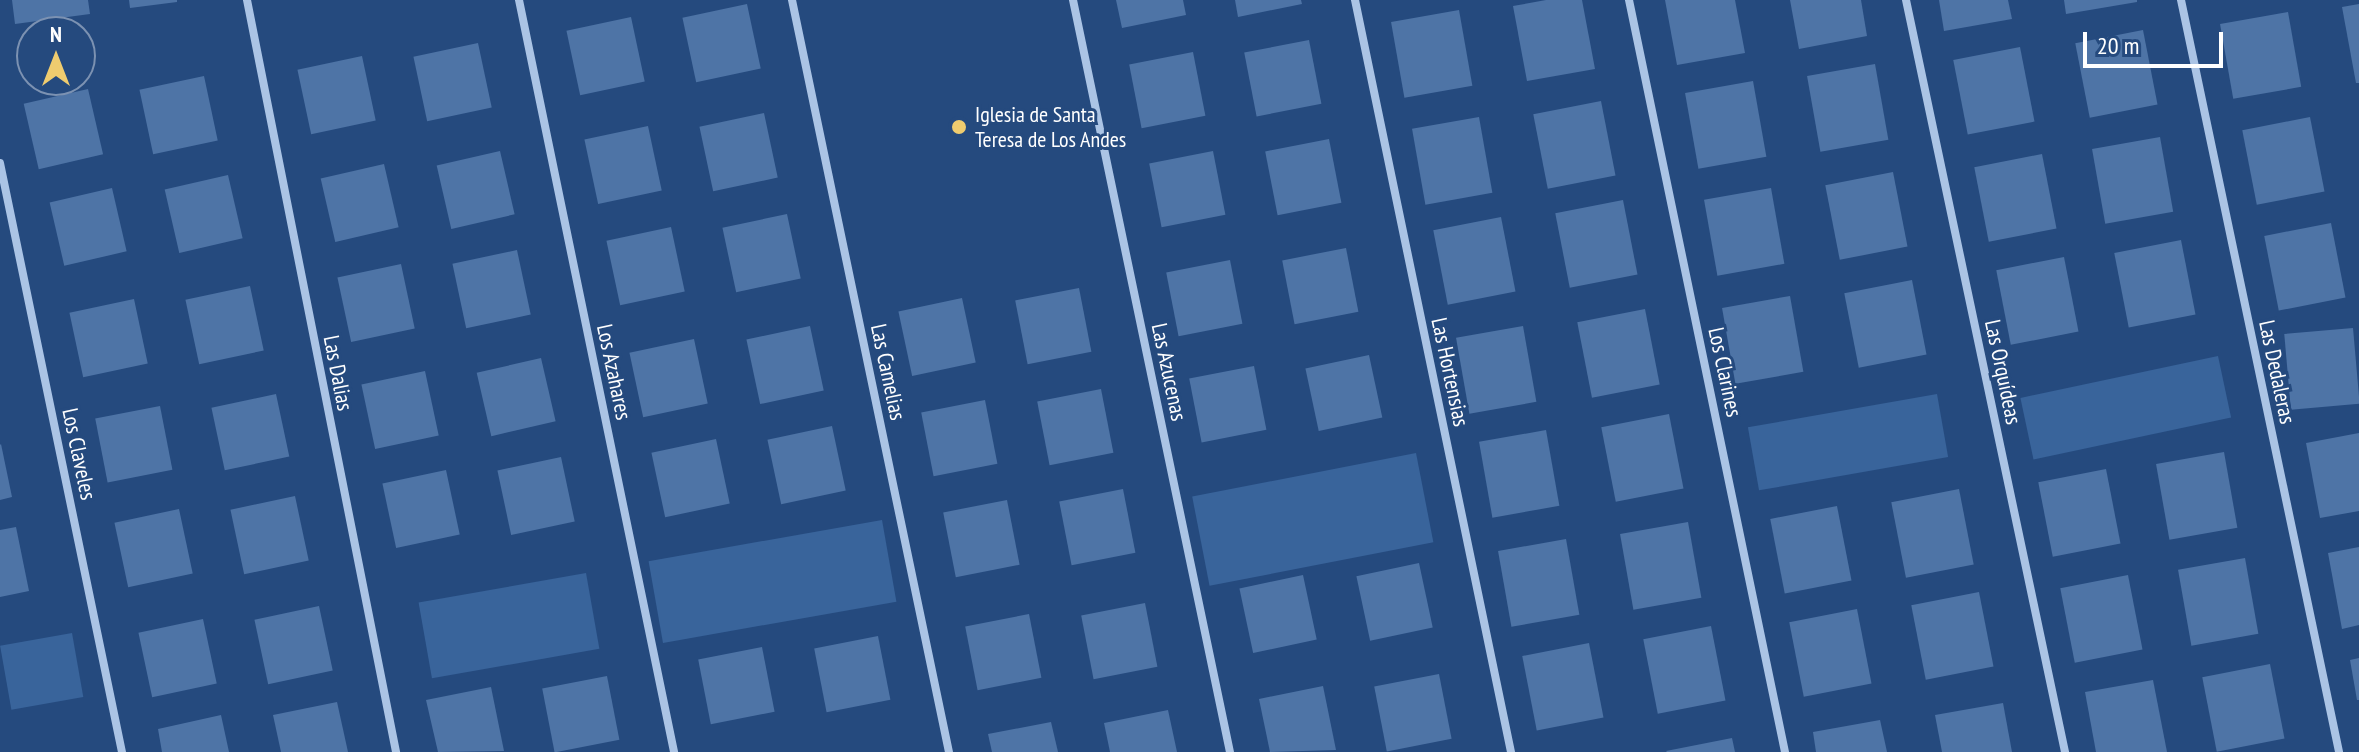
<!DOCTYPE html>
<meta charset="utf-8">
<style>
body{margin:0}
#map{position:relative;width:2359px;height:752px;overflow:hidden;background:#254a7e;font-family:"PT Sans Narrow",sans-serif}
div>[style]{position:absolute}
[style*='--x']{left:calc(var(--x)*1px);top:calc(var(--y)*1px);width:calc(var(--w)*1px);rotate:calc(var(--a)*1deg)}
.green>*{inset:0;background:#39649b;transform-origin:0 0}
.building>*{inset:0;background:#4e74a6;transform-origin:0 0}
.street>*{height:8px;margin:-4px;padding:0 4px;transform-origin:4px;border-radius:4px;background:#abc4e5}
.dots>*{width:22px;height:22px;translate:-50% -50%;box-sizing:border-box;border:4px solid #254a7e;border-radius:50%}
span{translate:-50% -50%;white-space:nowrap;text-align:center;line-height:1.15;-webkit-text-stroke:6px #254a7e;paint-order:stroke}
.poi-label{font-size:22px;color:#fff}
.left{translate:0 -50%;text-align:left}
.street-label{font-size:22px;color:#fff}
.north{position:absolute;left:16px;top:16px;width:80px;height:80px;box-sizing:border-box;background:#254a7e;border:2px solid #7c92b2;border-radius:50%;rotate:0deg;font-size:22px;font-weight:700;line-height:32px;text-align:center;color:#fff}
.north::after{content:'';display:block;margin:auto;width:28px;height:36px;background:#efcc6f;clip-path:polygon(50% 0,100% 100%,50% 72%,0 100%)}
.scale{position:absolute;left:2083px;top:32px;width:140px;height:36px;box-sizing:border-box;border:4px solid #fff;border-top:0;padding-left:10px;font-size:24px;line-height:28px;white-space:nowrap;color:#fff;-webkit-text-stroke:6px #254a7e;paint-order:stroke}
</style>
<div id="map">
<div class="green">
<div style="left:2218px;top:356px;width:63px;height:202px;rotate:78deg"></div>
<div style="left:1937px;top:394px;width:64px;height:192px;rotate:80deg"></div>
<div style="left:1416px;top:453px;width:91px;height:228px;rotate:79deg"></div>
<div style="left:882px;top:520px;width:83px;height:237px;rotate:80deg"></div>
<div style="left:586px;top:573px;width:77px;height:170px;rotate:80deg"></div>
<div style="left:72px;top:633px;width:65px;height:73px;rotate:80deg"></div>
</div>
<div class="building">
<div style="clip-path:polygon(12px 0,88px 0,90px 14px,15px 24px)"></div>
<div style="clip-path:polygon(129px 0,177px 0,177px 2px,130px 8px)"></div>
<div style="clip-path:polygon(1116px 0,1183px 0,1186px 15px,1122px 28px)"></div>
<div style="clip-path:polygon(1235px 0,1301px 0,1302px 4px,1238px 17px)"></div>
<div style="clip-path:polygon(1546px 0,1582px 0,1595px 69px,1527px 81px,1513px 6px)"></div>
<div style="clip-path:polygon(1665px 0,1735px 0,1745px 53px,1677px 65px)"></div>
<div style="clip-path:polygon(1790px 0,1861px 0,1867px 36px,1799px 49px)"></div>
<div style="clip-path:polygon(1939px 0,2008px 0,2012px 19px,1944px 31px)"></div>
<div style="clip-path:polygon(2064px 0,2137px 0,2137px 2px,2066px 14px)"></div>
<div style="left:747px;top:4px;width:66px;height:66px;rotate:78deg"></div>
<div style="clip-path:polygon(2359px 4px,2359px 83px,2356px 83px,2342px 7px)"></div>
<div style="left:1459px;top:10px;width:77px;height:69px;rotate:80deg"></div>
<div style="left:2288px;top:12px;width:76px;height:69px;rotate:80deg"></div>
<div style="left:631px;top:17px;width:66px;height:66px;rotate:78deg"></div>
<div style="left:2143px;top:30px;width:76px;height:69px;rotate:79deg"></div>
<div style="left:1309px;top:40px;width:65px;height:66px;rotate:79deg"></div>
<div style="left:478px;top:43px;width:66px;height:66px;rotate:78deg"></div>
<div style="left:2020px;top:47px;width:76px;height:68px;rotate:79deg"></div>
<div style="left:1193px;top:52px;width:65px;height:65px;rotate:79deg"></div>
<div style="left:362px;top:56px;width:66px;height:66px;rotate:78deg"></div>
<div style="left:1875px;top:64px;width:77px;height:69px;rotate:80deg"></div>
<div style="left:204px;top:76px;width:66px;height:66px;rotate:78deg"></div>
<div style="left:1753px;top:81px;width:77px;height:69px;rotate:80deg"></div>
<div style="left:88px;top:89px;width:67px;height:66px;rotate:77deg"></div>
<div style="left:1601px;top:101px;width:76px;height:69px;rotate:79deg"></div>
<div style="left:764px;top:113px;width:66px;height:66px;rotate:78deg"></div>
<div style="left:1479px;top:117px;width:77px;height:68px;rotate:80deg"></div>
<div style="left:2310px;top:117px;width:76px;height:69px;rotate:79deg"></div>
<div style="left:648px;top:126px;width:66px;height:65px;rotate:78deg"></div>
<div style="left:2160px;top:137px;width:76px;height:69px;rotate:80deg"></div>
<div style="left:1329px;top:139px;width:65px;height:65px;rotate:79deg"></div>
<div style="left:500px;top:151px;width:65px;height:65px;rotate:77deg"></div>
<div style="left:1213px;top:151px;width:65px;height:65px;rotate:79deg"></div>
<div style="left:2042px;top:154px;width:76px;height:69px;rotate:79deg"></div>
<div style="left:384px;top:164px;width:65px;height:65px;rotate:77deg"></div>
<div style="left:1893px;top:172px;width:76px;height:69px;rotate:79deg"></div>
<div style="left:228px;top:175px;width:65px;height:65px;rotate:77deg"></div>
<div style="left:112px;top:188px;width:65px;height:64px;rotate:77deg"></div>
<div style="left:1771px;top:188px;width:77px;height:68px;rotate:80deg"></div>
<div style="left:1623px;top:200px;width:76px;height:69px;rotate:79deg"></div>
<div style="left:787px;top:214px;width:66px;height:66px;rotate:78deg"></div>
<div style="left:1501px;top:217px;width:76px;height:69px;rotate:79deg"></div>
<div style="left:2331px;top:223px;width:76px;height:68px;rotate:79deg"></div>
<div style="left:671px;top:227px;width:66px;height:66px;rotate:78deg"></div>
<div style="left:2181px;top:240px;width:76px;height:68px;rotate:79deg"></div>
<div style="left:1346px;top:248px;width:65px;height:65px;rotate:79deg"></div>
<div style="left:517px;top:250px;width:66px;height:66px;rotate:78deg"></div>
<div style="left:2064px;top:257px;width:76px;height:69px;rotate:79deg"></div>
<div style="left:1230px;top:260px;width:65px;height:65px;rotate:79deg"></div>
<div style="left:401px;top:264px;width:66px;height:65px;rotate:78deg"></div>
<div style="left:1912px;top:280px;width:76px;height:69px;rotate:79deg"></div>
<div style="left:250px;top:286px;width:66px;height:66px;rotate:78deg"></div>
<div style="left:1079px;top:288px;width:65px;height:65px;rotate:79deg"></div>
<div style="left:1790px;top:296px;width:77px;height:69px;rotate:80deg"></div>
<div style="left:962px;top:298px;width:66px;height:65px;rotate:78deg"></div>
<div style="left:134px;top:299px;width:66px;height:66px;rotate:78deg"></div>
<div style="left:1645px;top:309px;width:77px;height:69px;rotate:79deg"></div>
<div style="left:810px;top:326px;width:66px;height:65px;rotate:78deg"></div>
<div style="left:1523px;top:326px;width:77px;height:68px;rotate:80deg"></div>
<div style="left:2353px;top:328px;width:76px;height:69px;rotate:85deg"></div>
<div style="left:694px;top:339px;width:66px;height:66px;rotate:78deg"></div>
<div style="left:1369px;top:355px;width:64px;height:65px;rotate:78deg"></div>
<div style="left:541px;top:358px;width:65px;height:66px;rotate:77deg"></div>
<div style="left:1254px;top:366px;width:65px;height:66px;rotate:79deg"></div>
<div style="left:425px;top:371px;width:66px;height:65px;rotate:78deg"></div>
<div style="left:1101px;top:389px;width:65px;height:65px;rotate:79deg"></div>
<div style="left:276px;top:394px;width:64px;height:66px;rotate:78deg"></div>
<div style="left:985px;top:400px;width:65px;height:65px;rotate:79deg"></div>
<div style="left:160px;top:406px;width:65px;height:66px;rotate:79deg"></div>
<div style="left:1669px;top:414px;width:76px;height:69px;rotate:79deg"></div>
<div style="left:832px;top:426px;width:66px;height:66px;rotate:78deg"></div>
<div style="left:1546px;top:430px;width:77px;height:68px;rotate:80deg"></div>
<div style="clip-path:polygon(2359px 433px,2359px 511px,2320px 518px,2306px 443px)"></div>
<div style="left:716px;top:439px;width:66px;height:66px;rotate:78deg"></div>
<div style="clip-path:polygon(1px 444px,12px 497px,0 500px,0 445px)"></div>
<div style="left:2224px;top:452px;width:77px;height:69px;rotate:80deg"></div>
<div style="left:561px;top:457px;width:66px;height:65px;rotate:78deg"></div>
<div style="left:2106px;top:469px;width:76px;height:69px;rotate:79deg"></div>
<div style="left:446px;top:470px;width:66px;height:65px;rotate:78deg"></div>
<div style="left:1123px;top:489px;width:65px;height:65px;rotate:79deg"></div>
<div style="left:1959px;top:489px;width:77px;height:69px;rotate:79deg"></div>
<div style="left:295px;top:496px;width:66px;height:66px;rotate:78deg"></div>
<div style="left:1007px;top:500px;width:66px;height:65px;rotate:79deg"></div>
<div style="left:1837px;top:506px;width:76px;height:68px;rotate:79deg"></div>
<div style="left:179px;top:509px;width:66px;height:66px;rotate:78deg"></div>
<div style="left:1688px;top:522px;width:77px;height:69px;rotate:80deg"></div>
<div style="clip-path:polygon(16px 527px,29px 591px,0 597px,0 530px)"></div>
<div style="left:1566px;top:539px;width:77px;height:69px;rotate:80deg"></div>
<div style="clip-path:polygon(2359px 547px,2359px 625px,2342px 629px,2328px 553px)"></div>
<div style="left:2245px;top:558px;width:77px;height:68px;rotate:80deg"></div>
<div style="left:1419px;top:563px;width:66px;height:64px;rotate:78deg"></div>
<div style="left:1303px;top:575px;width:66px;height:65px;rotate:78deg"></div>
<div style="left:2128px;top:575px;width:76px;height:69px;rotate:79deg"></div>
<div style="left:1979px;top:592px;width:76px;height:69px;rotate:79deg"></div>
<div style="left:1145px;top:603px;width:65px;height:65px;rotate:79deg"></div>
<div style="left:319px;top:606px;width:66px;height:66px;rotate:78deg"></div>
<div style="left:1857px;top:609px;width:76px;height:69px;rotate:79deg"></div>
<div style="left:1029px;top:614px;width:65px;height:65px;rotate:79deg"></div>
<div style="left:203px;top:619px;width:66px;height:66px;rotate:78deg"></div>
<div style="left:1711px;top:626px;width:76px;height:69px;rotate:79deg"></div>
<div style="left:878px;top:636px;width:65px;height:65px;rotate:79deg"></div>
<div style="left:1589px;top:643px;width:76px;height:68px;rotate:79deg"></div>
<div style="left:762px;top:647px;width:66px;height:65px;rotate:79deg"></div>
<div style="clip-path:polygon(2359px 658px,2359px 700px,2357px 700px,2350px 660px)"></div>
<div style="left:2270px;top:664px;width:76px;height:69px;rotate:79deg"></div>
<div style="left:1439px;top:674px;width:66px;height:66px;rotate:79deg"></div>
<div style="left:607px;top:676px;width:65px;height:66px;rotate:79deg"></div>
<div style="clip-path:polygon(2153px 680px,2167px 752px,2096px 752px,2085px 692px)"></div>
<div style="clip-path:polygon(1323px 686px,1336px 750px,1270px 752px,1259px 699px)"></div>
<div style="clip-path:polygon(491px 687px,504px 751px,438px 752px,426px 700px)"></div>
<div style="clip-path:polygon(337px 702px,348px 752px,281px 752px,273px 715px)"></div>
<div style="clip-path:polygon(2003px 703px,2012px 752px,1942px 752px,1935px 715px)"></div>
<div style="clip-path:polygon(1168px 710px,1177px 752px,1110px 752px,1104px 723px)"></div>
<div style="clip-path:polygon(221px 715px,229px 752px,162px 752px,158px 729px)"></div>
<div style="clip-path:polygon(1880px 720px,1887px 752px,1816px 752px,1813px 732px)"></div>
<div style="clip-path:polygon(1051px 722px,1058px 752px,992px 752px,988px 734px)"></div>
<div style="clip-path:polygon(1732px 738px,1735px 752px,1667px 752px,1666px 751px)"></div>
</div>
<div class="street">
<div style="--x:247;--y:0;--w:767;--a:78.79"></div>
<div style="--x:519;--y:0;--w:768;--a:78.35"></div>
<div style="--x:792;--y:0;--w:768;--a:78.21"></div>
<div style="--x:1073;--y:0;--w:768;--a:78.21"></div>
<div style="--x:1355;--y:0;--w:768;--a:78.28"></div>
<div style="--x:1629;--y:0;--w:768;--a:78.28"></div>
<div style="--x:1906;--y:0;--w:769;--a:78.06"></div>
<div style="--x:2181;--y:0;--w:768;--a:78.13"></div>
<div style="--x:0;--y:163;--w:602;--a:78.3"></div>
</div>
<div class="dots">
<div style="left:959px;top:127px;background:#efcc6f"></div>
</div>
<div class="poi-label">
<span class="left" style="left:975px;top:127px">Iglesia de Santa<br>Teresa de Los Andes</span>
</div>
<div class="street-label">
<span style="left:614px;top:372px;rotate:78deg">Los Azahares</span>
<span style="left:888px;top:372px;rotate:78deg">Las Camelias</span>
<span style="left:1169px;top:372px;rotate:78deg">Las Azucenas</span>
<span style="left:1450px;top:372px;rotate:78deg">Las Hortensias</span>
<span style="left:1725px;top:372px;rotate:78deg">Los Clarines</span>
<span style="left:2003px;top:372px;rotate:78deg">Las Orquídeas</span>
<span style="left:2277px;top:372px;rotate:78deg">Las Dedaleras</span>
<span style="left:338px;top:373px;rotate:79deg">Las Dalias</span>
<span style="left:79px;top:454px;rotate:78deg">Los Claveles</span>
</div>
<div class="north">N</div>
<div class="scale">20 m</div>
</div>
